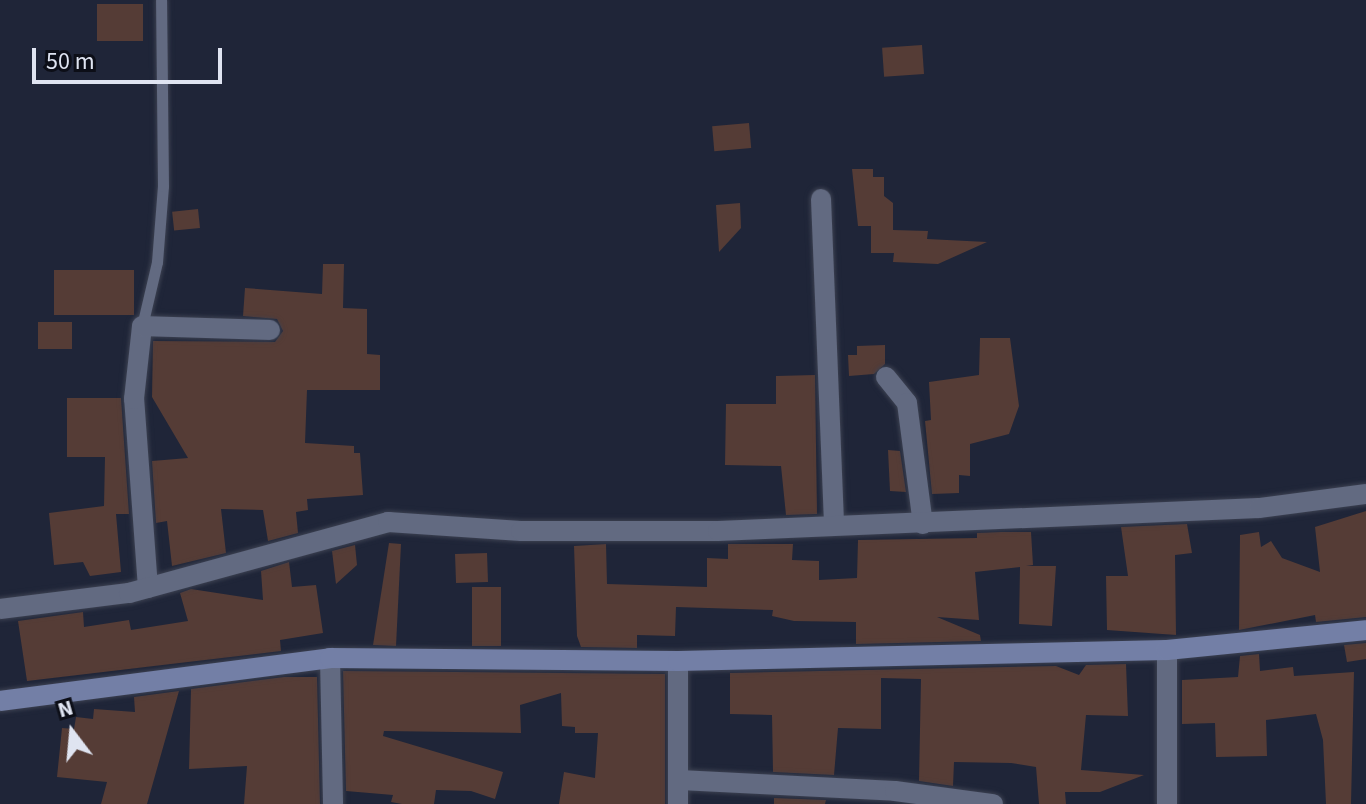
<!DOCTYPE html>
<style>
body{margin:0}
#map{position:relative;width:1366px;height:804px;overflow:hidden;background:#1f2538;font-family:"Source Sans 3",sans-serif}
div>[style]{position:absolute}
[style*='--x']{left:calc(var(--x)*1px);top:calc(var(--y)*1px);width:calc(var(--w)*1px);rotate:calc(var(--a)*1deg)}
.building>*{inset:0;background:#553c36;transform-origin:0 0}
.roads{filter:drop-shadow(0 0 2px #3c4151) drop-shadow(0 0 2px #3c4151)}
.lane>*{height:11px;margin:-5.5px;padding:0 5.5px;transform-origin:5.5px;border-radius:5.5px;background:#626a81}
.street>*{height:20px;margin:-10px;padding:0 10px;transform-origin:10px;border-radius:10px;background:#626a81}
.secondary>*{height:20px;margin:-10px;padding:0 10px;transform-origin:10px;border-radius:10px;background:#737fa6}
span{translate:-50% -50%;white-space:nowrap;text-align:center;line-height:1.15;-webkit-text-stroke:8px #0c0e17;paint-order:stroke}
.north{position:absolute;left:32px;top:692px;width:80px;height:80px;-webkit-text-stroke:6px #0c0e17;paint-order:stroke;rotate:344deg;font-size:22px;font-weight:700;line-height:32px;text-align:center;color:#dfe4f1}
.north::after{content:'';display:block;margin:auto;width:28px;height:36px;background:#dfe4f1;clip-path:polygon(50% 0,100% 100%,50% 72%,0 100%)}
.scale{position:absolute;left:32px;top:48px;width:190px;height:36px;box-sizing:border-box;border:4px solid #dfe4f1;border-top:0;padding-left:10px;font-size:24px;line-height:28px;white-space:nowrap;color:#dfe4f1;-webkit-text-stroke:6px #0c0e17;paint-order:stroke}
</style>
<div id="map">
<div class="building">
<div style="left:143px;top:4px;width:37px;height:46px;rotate:90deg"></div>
<div style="left:922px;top:45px;width:29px;height:40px;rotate:86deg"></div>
<div style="left:749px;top:123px;width:25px;height:37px;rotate:85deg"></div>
<div style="clip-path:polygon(852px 169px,873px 169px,873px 177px,884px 177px,884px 196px,893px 203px,893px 230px,928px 231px,927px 239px,987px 242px,938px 264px,893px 262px,894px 253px,871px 253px,871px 226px,858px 226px)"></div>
<div style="clip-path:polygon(740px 203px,741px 228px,719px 252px,716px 205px)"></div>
<div style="left:198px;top:209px;width:19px;height:26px;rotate:84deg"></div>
<div style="clip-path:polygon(323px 264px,344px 264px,343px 308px,367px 309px,367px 354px,380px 355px,380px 390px,307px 390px,305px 443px,354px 446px,354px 453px,360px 453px,363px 495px,307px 499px,308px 510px,296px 512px,298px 533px,268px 541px,263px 510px,221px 509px,226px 553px,172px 566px,167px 521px,156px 523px,152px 461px,188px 458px,152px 397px,153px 341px,275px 342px,283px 331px,277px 319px,243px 316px,245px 288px,322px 294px)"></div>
<div style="left:54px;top:270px;width:80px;height:45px"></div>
<div style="left:38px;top:322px;width:34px;height:27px"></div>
<div style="clip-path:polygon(980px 338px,1010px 338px,1019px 406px,1009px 434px,970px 444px,970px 476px,959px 475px,959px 493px,932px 494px,925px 421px,931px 420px,929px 382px,979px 375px)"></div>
<div style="clip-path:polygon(885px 345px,885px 364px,874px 374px,849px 376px,848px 355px,857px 355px,857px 346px)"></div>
<div style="clip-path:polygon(815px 375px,817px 514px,786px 515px,781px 466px,725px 465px,726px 404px,776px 404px,776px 376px)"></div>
<div style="clip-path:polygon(67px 398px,121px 398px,129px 514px,116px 514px,121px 572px,90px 576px,83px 562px,54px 565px,49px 513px,104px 506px,105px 457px,67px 457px)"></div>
<div style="clip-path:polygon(888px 450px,900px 451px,906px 492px,890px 491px)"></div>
<div style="clip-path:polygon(1366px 511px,1366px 617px,1316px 622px,1315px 615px,1239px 630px,1240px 535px,1259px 532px,1261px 547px,1271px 541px,1282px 558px,1320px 572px,1315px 527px)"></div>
<div style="clip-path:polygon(1187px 524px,1192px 553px,1175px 555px,1176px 635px,1107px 630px,1106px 576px,1128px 576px,1121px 527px)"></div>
<div style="clip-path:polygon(1001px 532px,1031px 532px,1033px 565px,1026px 566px,1056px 566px,1052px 626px,1019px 624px,1020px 567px,975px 572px,979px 620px,937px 617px,980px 635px,981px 641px,856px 644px,856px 622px,794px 621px,772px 616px,773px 610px,676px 607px,675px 636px,637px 635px,637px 648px,581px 647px,577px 636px,574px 546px,606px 544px,607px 584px,707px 587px,707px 558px,728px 559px,728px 544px,793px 544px,792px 560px,819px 561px,819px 580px,857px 578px,858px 540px,977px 538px,977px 533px)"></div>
<div style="clip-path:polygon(389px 543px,401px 544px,396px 646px,373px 645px)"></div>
<div style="clip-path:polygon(355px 545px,357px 565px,336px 584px,332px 551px)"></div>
<div style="left:487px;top:553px;width:29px;height:32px;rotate:88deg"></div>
<div style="clip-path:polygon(289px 562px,292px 587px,316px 585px,323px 633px,280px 640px,281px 651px,27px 681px,18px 621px,83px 612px,84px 627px,129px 620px,131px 630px,188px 621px,180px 593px,191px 589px,263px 600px,261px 571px)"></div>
<div style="left:472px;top:587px;width:29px;height:59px"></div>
<div style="clip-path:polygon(1366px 643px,1366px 659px,1347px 662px,1344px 645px)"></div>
<div style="clip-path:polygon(1259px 654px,1260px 671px,1293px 667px,1294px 676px,1354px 672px,1351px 804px,1326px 804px,1323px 740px,1316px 714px,1266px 720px,1267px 756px,1216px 757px,1215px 723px,1182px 724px,1182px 680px,1238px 677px,1240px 656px)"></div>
<div style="clip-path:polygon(1126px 664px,1128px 716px,1086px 715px,1081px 770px,1144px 775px,1100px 792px,1065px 792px,1066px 804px,1039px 804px,1036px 767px,1011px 763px,954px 762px,953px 786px,919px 781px,921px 679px,881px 678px,881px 729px,838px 728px,834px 775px,773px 772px,772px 715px,730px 714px,730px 673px,1056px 666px,1079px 675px,1086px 665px)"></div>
<div style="clip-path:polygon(343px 671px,665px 674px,665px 804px,559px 804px,564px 772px,595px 778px,598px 733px,575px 733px,575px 727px,562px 726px,561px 693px,520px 705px,521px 733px,384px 731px,383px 736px,503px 772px,495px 799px,471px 791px,436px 790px,434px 804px,402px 804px,391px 802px,393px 795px,346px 791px)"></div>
<div style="clip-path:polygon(284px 677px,317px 677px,320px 804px,244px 804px,247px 766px,189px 769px,191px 689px)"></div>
<div style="clip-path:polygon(179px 691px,147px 804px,101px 804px,107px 782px,57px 777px,62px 728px,74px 729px,76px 717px,93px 719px,94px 709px,135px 712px,134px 697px)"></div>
<div style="clip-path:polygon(774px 798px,826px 800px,825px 804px,774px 804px)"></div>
</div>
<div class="roads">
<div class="lane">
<div style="--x:142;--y:326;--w:66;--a:-76.8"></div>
<div style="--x:157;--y:262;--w:76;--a:-85.5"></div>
<div style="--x:163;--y:186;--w:186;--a:-90.6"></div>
</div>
<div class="street">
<div style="--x:821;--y:199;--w:326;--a:87.7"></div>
<div style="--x:886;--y:377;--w:33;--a:51"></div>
<div style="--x:907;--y:403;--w:122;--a:82.5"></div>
<div style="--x:148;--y:588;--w:190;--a:-94.2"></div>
<div style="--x:134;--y:399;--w:73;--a:-83.7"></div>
<div style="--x:142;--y:326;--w:128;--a:1.8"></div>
<div style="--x:0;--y:609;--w:130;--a:-7.1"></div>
<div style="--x:129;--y:593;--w:269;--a:-15.3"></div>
<div style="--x:388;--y:522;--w:133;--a:3.9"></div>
<div style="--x:521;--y:531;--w:197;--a:0"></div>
<div style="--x:718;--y:531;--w:541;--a:-2.43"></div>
<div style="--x:1259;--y:508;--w:108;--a:-7.5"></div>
<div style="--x:1167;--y:650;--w:154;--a:90"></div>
<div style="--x:330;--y:658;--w:146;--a:88.8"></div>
<div style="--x:680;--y:780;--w:215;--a:2.9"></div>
<div style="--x:895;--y:791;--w:99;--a:7.6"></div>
<div style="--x:678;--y:804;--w:143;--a:-90"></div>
</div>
<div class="secondary">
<div style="--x:0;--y:701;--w:333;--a:-7.4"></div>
<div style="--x:330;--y:658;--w:348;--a:0.5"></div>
<div style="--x:678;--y:661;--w:489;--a:-1.3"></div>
<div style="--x:1167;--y:650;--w:200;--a:-5.7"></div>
</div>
</div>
<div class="north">N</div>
<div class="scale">50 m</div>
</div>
